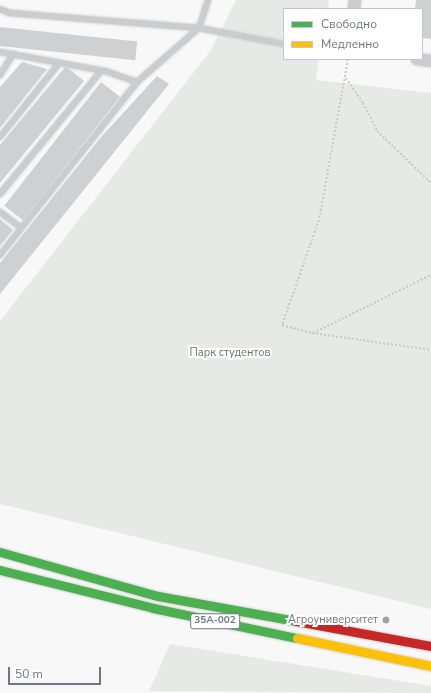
<!DOCTYPE html>
<meta charset="utf-8">
<style>
body{margin:0}
#map{position:relative;width:431px;height:693px;overflow:hidden;background:#f8f8f8;font-family:"Nunito Sans",sans-serif}
div>[style]{position:absolute}
[style*='--x']{left:calc(var(--x)*1px);top:calc(var(--y)*1px);width:calc(var(--w)*1px);rotate:calc(var(--a)*1deg)}
.green>*{inset:0;background:#e6e9e6}
.building>*{inset:0;background:#cfd0d1;transform-origin:0 0}
.path>*{height:2px;margin-top:-1px;transform-origin:0;background:repeating-linear-gradient(90deg,#c9cacb 0 2px,transparent 0 4px)}
.roads{filter:drop-shadow(0 0 1px #d4d4d5) drop-shadow(0 0 1px #d4d4d5)}
.lane>*{height:6px;margin:-3px;padding:0 3px;transform-origin:3px;border-radius:3px;background:#cbccce}
.street>*{height:12px;margin:-6px;padding:0 6px;transform-origin:6px;border-radius:6px;background:#cbccce}
.fast>*{height:9px;margin:-4.5px;padding:0 4.5px;transform-origin:4.5px;border-radius:4.5px;background:#4caf50}
.slow>*{height:9px;margin:-4.5px;padding:0 4.5px;transform-origin:4.5px;border-radius:4.5px;background:#ffc107}
.jam>*{height:9px;margin:-4.5px;padding:0 4.5px;transform-origin:4.5px;border-radius:4.5px;background:#c62828}
.dots>*{width:11px;height:11px;translate:-50% -50%;box-sizing:border-box;border:2px solid #fff;border-radius:50%}
span{translate:-50% -50%;white-space:nowrap;text-align:center;line-height:1.15;-webkit-text-stroke:4px #fff;paint-order:stroke}
.shield-label span{padding:1px 3px;background:#fff;border:1px solid;border-radius:3px;-webkit-text-stroke-width:0}
.shield-label{font-size:10px;color:#6c7685;font-weight:700}
.park-label{font-size:11px;color:#676}
.poi-label{font-size:11px;color:#6c7685}
.right{translate:-100% -50%;text-align:right}
.legend{position:absolute;left:283px;top:8px;width:140px;height:52px;box-sizing:border-box;background:#fff;border:1px solid #c4c8ce;margin:0;padding:5px 7px;list-style:none;font-size:12px;color:#6c7685}
.legend li{display:flex;align-items:center;gap:8px;height:20px}
.legend b{width:20px;border:1px solid #c4c8ce}
.scale{position:absolute;left:8px;top:667px;width:93px;height:18px;box-sizing:border-box;border:2px solid #6c7685;border-top:0;padding-left:5px;font-size:12px;line-height:14px;white-space:nowrap;color:#6c7685;-webkit-text-stroke:3px #fff;paint-order:stroke}
</style>
<div id="map">
<div class="green">
<div style="clip-path:polygon(236px 0,329px 0,328px 9px,284px 9px,284px 59px,319px 59px,316px 80px,431px 93px,431px 609px,0 504px,0 321px,211px 50px)"></div>
<div style="clip-path:polygon(170px 644px,431px 686px,431px 693px,149px 691px)"></div>
</div>
<div class="building">
<div style="clip-path:polygon(416px 0,431px 0,431px 39px,422px 38px,422px 9px,415px 9px)"></div>
<div style="left:0;top:27px;width:138px;height:19px;rotate:6deg"></div>
<div style="clip-path:polygon(22px 62px,47px 69px,0 128px,0 87px)"></div>
<div style="clip-path:polygon(66px 66px,84px 81px,0 183px,0 145px)"></div>
<div style="clip-path:polygon(157px 76px,169px 84px,0 294px,0 263px,102px 136px)"></div>
<div style="left:101px;top:82px;width:24px;height:157px;rotate:38deg"></div>
<div style="clip-path:polygon(0 219px,13px 230px,0 246px)"></div>
</div>
<div class="path">
<div style="--x:348;--y:59;--w:164;--a:100.2"></div>
<div style="--x:319;--y:220;--w:111;--a:109.4"></div>
<div style="--x:282;--y:325;--w:31;--a:15"></div>
<div style="--x:312;--y:333;--w:120;--a:8.1"></div>
<div style="--x:346;--y:78;--w:30;--a:56"></div>
<div style="--x:363;--y:103;--w:31;--a:63"></div>
<div style="--x:377;--y:131;--w:75;--a:43.9"></div>
<div style="--x:313;--y:333;--w:131;--a:-26.2"></div>
</div>
<div class="roads">
<div class="lane">
<div style="--x:0;--y:9;--w:11;--a:22"></div>
<div style="--x:10;--y:13;--w:190;--a:4.5"></div>
<div style="--x:199;--y:28;--w:29;--a:-72"></div>
<div style="--x:0;--y:52;--w:107;--a:10.3"></div>
<div style="--x:105;--y:71;--w:34;--a:19"></div>
<div style="--x:137;--y:82;--w:82;--a:-41.1"></div>
<div style="--x:199;--y:28;--w:86;--a:10.7"></div>
<div style="--x:0;--y:75;--w:25;--a:-58"></div>
<div style="--x:0;--y:137;--w:95;--a:-51.4"></div>
<div style="--x:0;--y:194;--w:159;--a:-50.6"></div>
<div style="--x:0;--y:212;--w:26;--a:37"></div>
<div style="--x:0;--y:255;--w:221;--a:-51.6"></div>
</div>
<div class="street">
<div style="--x:354;--y:9;--w:9;--a:-84"></div>
<div style="--x:417;--y:59;--w:14;--a:8"></div>
</div>
<div class="fast">
<div style="--x:0;--y:552;--w:164;--a:15.6"></div>
<div style="--x:158;--y:596;--w:140;--a:10.3"></div>
<div style="--x:0;--y:570;--w:158;--a:13.9"></div>
<div style="--x:153;--y:608;--w:147;--a:11.8"></div>
</div>
<div class="slow">
<div style="--x:297;--y:638;--w:137;--a:11.8"></div>
</div>
<div class="jam">
<div style="--x:296;--y:621;--w:137;--a:10.5"></div>
</div>
</div>
<div class="dots">
<div style="left:386px;top:620px;background:#9da4ad"></div>
</div>
<div class="shield-label">
<span style="left:215px;top:621px">35А-002</span>
</div>
<div class="park-label">
<span style="left:230px;top:353px">Парк студентов</span>
</div>
<div class="poi-label">
<span class="right" style="left:378px;top:620px">Агроуниверситет</span>
</div>
<ul class="legend">
<li><b style="height:5px;background:#4caf50"></b>Свободно</li>
<li><b style="height:5px;background:#ffc107"></b>Медленно</li>
</ul>
<div class="scale">50 m</div>
</div>
